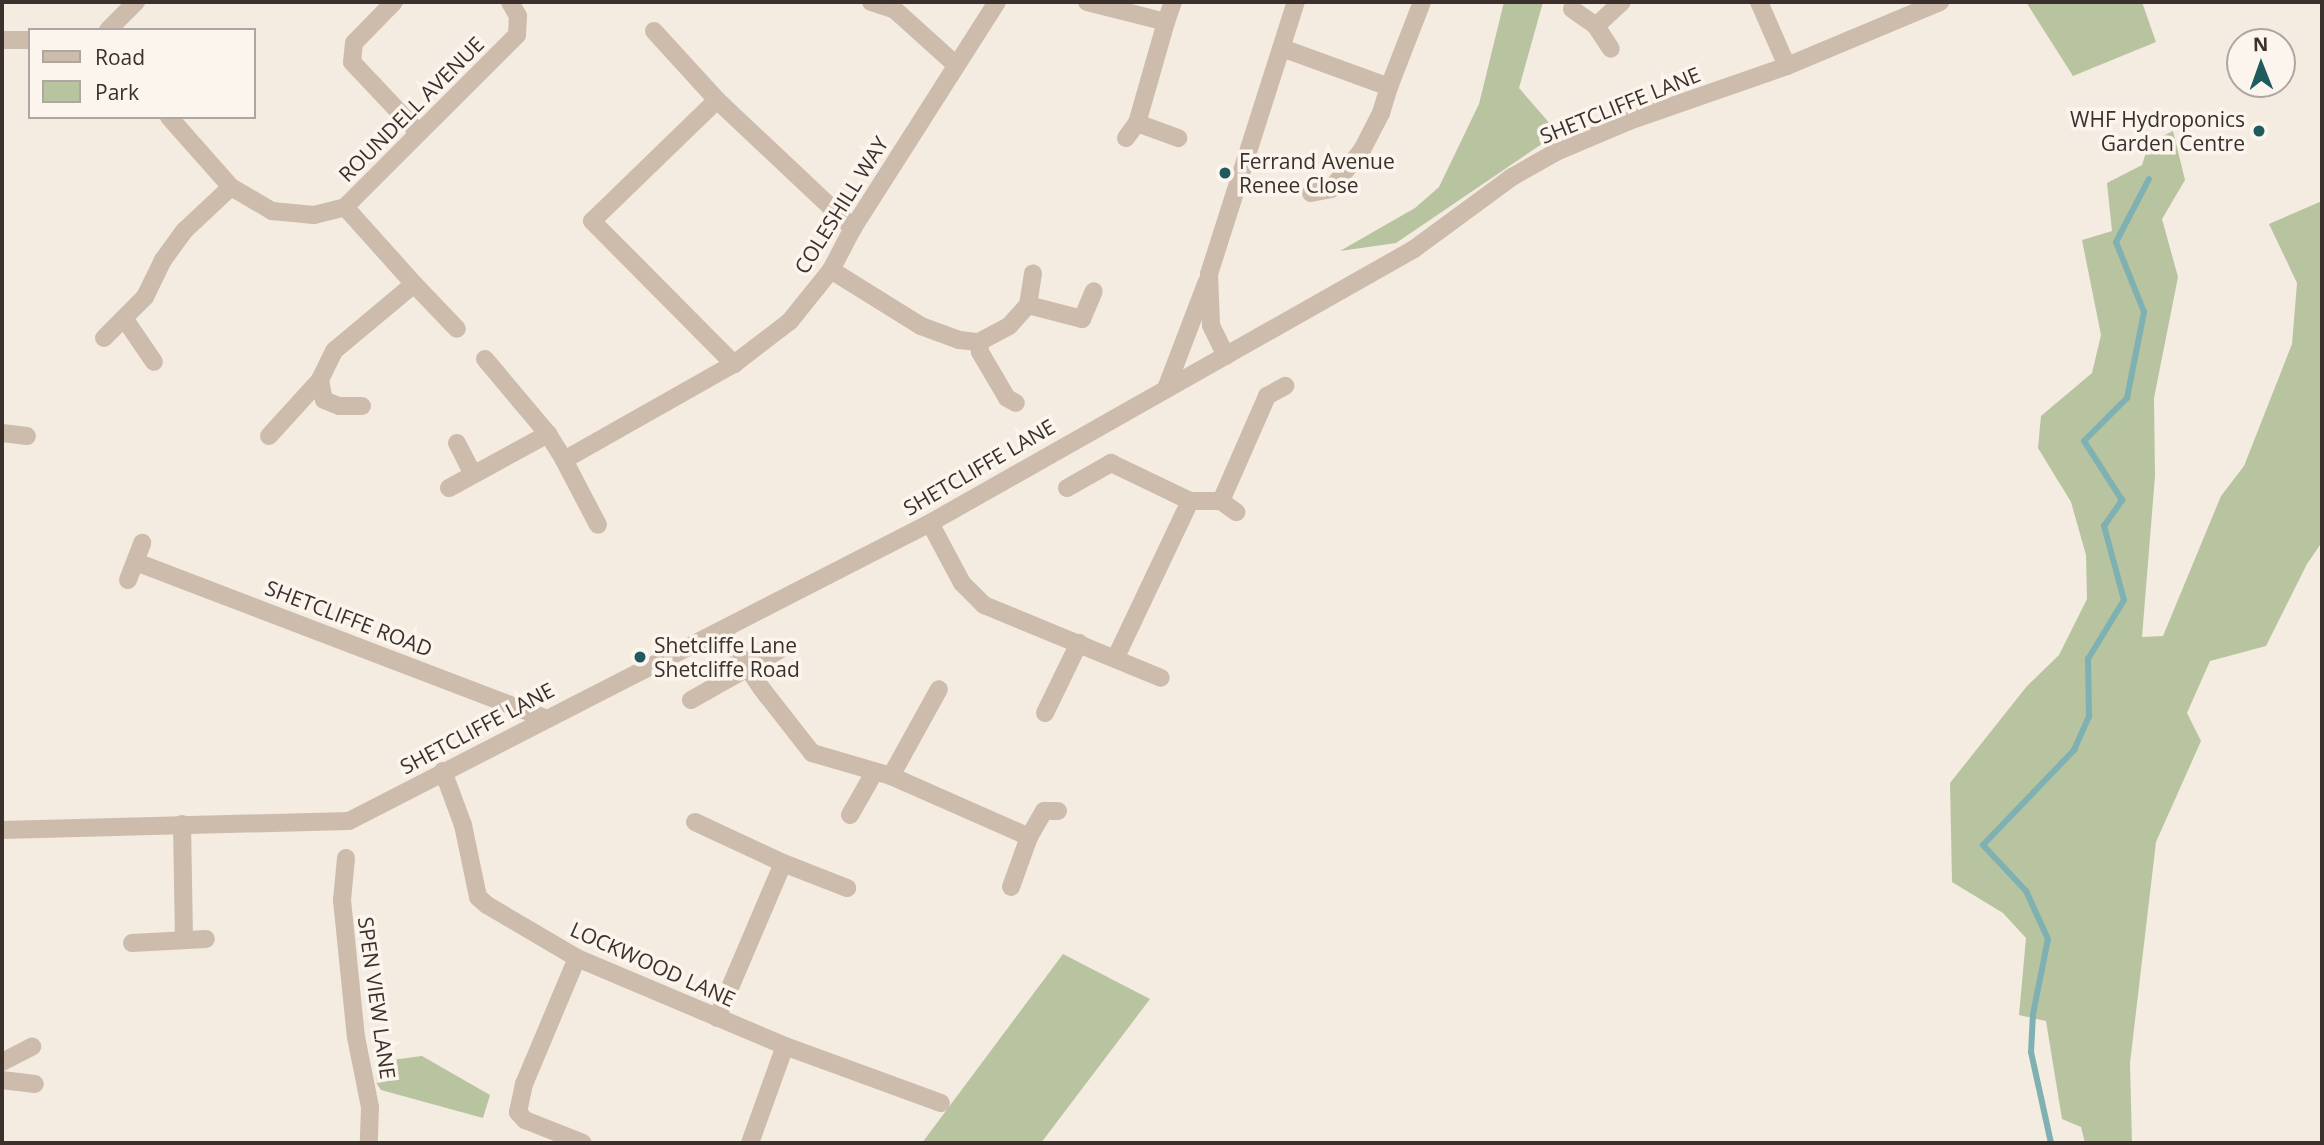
<!DOCTYPE html>
<style>
body{margin:0}
#map{position:relative;width:2324px;height:1145px;overflow:hidden;background:#f4ebe1;font-family:"Open Sans",sans-serif}
div>[style]{position:absolute}
[style*='--x']{left:calc(var(--x)*1px);top:calc(var(--y)*1px);width:calc(var(--w)*1px);rotate:calc(var(--a)*1deg)}
.green>*{inset:0;background:#b8c4a0}
.stream>*{height:6px;margin:-3px;padding:0 3px;transform-origin:3px;border-radius:3px;background:#7fb0b2}
.minor>*{height:18px;margin:-9px;padding:0 9px;transform-origin:9px;border-radius:9px;background:#cdbbac}
.dots>*{width:19px;height:19px;translate:-50% -50%;box-sizing:border-box;border:4px solid #fbf5ee;border-radius:50%}
span{translate:-50% -50%;white-space:nowrap;text-align:center;line-height:1.15;-webkit-text-stroke:7px #fbf5ee;paint-order:stroke}
.street-label{font-size:21px;color:#3b302b}
.poi-label{font-size:21px;color:#3b302b}
.right{translate:-100% -50%;text-align:right}
.left{translate:0 -50%;text-align:left}
.frame{position:absolute;inset:0;border:4px solid #3b302b;pointer-events:none}
.legend{position:absolute;left:28px;top:28px;width:228px;height:91px;box-sizing:border-box;background:#fbf5ee;border:2px solid #aea6a0;margin:0;padding:9px 12px;list-style:none;font-size:21px;color:#3b302b}
.legend li{display:flex;align-items:center;gap:14px;height:35px}
.legend b{width:35px;border:2px solid #aea6a0}
.north{position:absolute;left:2226px;top:28px;width:70px;height:70px;box-sizing:border-box;background:#fbf5ee;border:2px solid #aea6a0;border-radius:50%;rotate:359deg;font-size:19px;font-weight:700;line-height:28px;text-align:center;color:#3b302b}
.north::after{content:'';display:block;margin:auto;width:24px;height:32px;background:#1f5a5e;clip-path:polygon(50% 0,100% 100%,50% 72%,0 100%)}
</style>
<div id="map">
<div class="green">
<div style="clip-path:polygon(1504px 2px,1543px 2px,1519px 88px,1558px 133px,1396px 243px,1340px 251px,1415px 208px,1439px 187px,1479px 104px)"></div>
<div style="clip-path:polygon(2026px 2px,2142px 2px,2156px 42px,2073px 76px)"></div>
<div style="clip-path:polygon(2173px 131px,2185px 180px,2162px 219px,2178px 277px,2154px 398px,2155px 476px,2142px 637px,2163px 636px,2221px 496px,2244px 466px,2292px 344px,2297px 283px,2269px 224px,2322px 201px,2322px 542px,2307px 564px,2266px 646px,2210px 661px,2187px 713px,2201px 741px,2156px 842px,2130px 1063px,2132px 1143px,2085px 1143px,2081px 1127px,2062px 1119px,2046px 1021px,2019px 1015px,2026px 938px,2003px 913px,1952px 882px,1950px 783px,2027px 686px,2059px 655px,2087px 599px,2086px 555px,2071px 502px,2038px 448px,2041px 416px,2092px 373px,2101px 335px,2082px 240px,2112px 231px,2107px 183px,2142px 165px,2149px 143px)"></div>
<div style="clip-path:polygon(1063px 954px,1150px 999px,1041px 1143px,922px 1143px)"></div>
<div style="clip-path:polygon(422px 1056px,490px 1095px,483px 1118px,381px 1090px,377px 1084px,376px 1062px)"></div>
</div>
<div class="stream">
<div style="--x:2051;--y:1143;--w:93;--a:-102.4"></div>
<div style="--x:2031;--y:1052;--w:38;--a:-87"></div>
<div style="--x:2033;--y:1014;--w:76;--a:-78.7"></div>
<div style="--x:2048;--y:939;--w:53;--a:-114.6"></div>
<div style="--x:2026;--y:891;--w:63;--a:-133.1"></div>
<div style="--x:1983;--y:845;--w:132;--a:-46.2"></div>
<div style="--x:2074;--y:750;--w:36;--a:-66"></div>
<div style="--x:2089;--y:717;--w:58;--a:-91"></div>
<div style="--x:2088;--y:659;--w:69;--a:-58.6"></div>
<div style="--x:2124;--y:600;--w:77;--a:-105.1"></div>
<div style="--x:2104;--y:526;--w:32;--a:-55"></div>
<div style="--x:2122;--y:500;--w:70;--a:-122.8"></div>
<div style="--x:2084;--y:441;--w:61;--a:-45"></div>
<div style="--x:2127;--y:398;--w:88;--a:-78.8"></div>
<div style="--x:2144;--y:312;--w:75;--a:-111.8"></div>
<div style="--x:2116;--y:242;--w:71;--a:-62.4"></div>
</div>
<div class="minor">
<div style="--x:394;--y:2;--w:57;--a:134.3"></div>
<div style="--x:354;--y:43;--w:19;--a:96"></div>
<div style="--x:352;--y:62;--w:96;--a:46.7"></div>
<div style="--x:871;--y:2;--w:25;--a:18"></div>
<div style="--x:895;--y:10;--w:81;--a:42"></div>
<div style="--x:1087;--y:2;--w:81;--a:14.2"></div>
<div style="--x:1166;--y:22;--w:105;--a:106"></div>
<div style="--x:1137;--y:123;--w:44;--a:20.1"></div>
<div style="--x:1759;--y:2;--w:70;--a:66.4"></div>
<div style="--x:1572;--y:9;--w:29;--a:35"></div>
<div style="--x:1596;--y:26;--w:35;--a:-43"></div>
<div style="--x:1166;--y:22;--w:21;--a:-71"></div>
<div style="--x:1596;--y:26;--w:27;--a:57"></div>
<div style="--x:108;--y:30;--w:40;--a:-45"></div>
<div style="--x:654;--y:31;--w:93;--a:47.6"></div>
<div style="--x:717;--y:100;--w:187;--a:43.3"></div>
<div style="--x:2;--y:40;--w:28;--a:0"></div>
<div style="--x:1282;--y:48;--w:114;--a:20"></div>
<div style="--x:1389;--y:87;--w:91;--a:-68.8"></div>
<div style="--x:717;--y:100;--w:174;--a:135.9"></div>
<div style="--x:592;--y:221;--w:202;--a:45.2"></div>
<div style="--x:169;--y:117;--w:94;--a:48.5"></div>
<div style="--x:231;--y:187;--w:48;--a:30.3"></div>
<div style="--x:272;--y:211;--w:42;--a:5.4"></div>
<div style="--x:314;--y:215;--w:32;--a:-14"></div>
<div style="--x:345;--y:207;--w:243;--a:-45"></div>
<div style="--x:517;--y:35;--w:19;--a:-87"></div>
<div style="--x:518;--y:16;--w:16;--a:-120"></div>
<div style="--x:1126;--y:138;--w:19;--a:-54"></div>
<div style="--x:1311;--y:193;--w:20;--a:-11"></div>
<div style="--x:1331;--y:189;--w:50;--a:-51.5"></div>
<div style="--x:1362;--y:150;--w:42;--a:-62.8"></div>
<div style="--x:1381;--y:113;--w:27;--a:-73"></div>
<div style="--x:345;--y:207;--w:103;--a:48.1"></div>
<div style="--x:414;--y:284;--w:104;--a:140.1"></div>
<div style="--x:334;--y:351;--w:32;--a:116"></div>
<div style="--x:320;--y:380;--w:20;--a:79"></div>
<div style="--x:324;--y:400;--w:16;--a:22"></div>
<div style="--x:339;--y:406;--w:23;--a:0"></div>
<div style="--x:831;--y:270;--w:106;--a:31.9"></div>
<div style="--x:921;--y:326;--w:40;--a:20.2"></div>
<div style="--x:959;--y:340;--w:20;--a:6"></div>
<div style="--x:979;--y:342;--w:34;--a:-28"></div>
<div style="--x:1009;--y:326;--w:28;--a:-48"></div>
<div style="--x:1028;--y:305;--w:56;--a:14.5"></div>
<div style="--x:1082;--y:319;--w:30;--a:-67"></div>
<div style="--x:414;--y:284;--w:62;--a:46.3"></div>
<div style="--x:1028;--y:305;--w:32;--a:-81"></div>
<div style="--x:124;--y:318;--w:53;--a:55.7"></div>
<div style="--x:104;--y:338;--w:58;--a:-45"></div>
<div style="--x:145;--y:297;--w:41;--a:-64.1"></div>
<div style="--x:163;--y:260;--w:36;--a:-54"></div>
<div style="--x:184;--y:231;--w:64;--a:-43.1"></div>
<div style="--x:979;--y:342;--w:10;--a:84"></div>
<div style="--x:980;--y:352;--w:53;--a:59.6"></div>
<div style="--x:1007;--y:398;--w:10;--a:29"></div>
<div style="--x:1226;--y:356;--w:34;--a:-116"></div>
<div style="--x:1211;--y:325;--w:51;--a:-92.2"></div>
<div style="--x:1209;--y:274;--w:286;--a:-72.3"></div>
<div style="--x:485;--y:359;--w:98;--a:50"></div>
<div style="--x:1167;--y:386;--w:112;--a:-69.1"></div>
<div style="--x:2;--y:433;--w:25;--a:7"></div>
<div style="--x:269;--y:436;--w:76;--a:-47.7"></div>
<div style="--x:457;--y:443;--w:35;--a:63"></div>
<div style="--x:564;--y:460;--w:73;--a:62.4"></div>
<div style="--x:449;--y:488;--w:113;--a:-28.6"></div>
<div style="--x:548;--y:434;--w:31;--a:58"></div>
<div style="--x:564;--y:460;--w:195;--a:-29.5"></div>
<div style="--x:734;--y:364;--w:71;--a:-37.5"></div>
<div style="--x:790;--y:321;--w:65;--a:-51.2"></div>
<div style="--x:831;--y:270;--w:47;--a:-62.4"></div>
<div style="--x:853;--y:228;--w:268;--a:-57.5"></div>
<div style="--x:1067;--y:488;--w:51;--a:-29.6"></div>
<div style="--x:1111;--y:463;--w:88;--a:25.7"></div>
<div style="--x:1221;--y:501;--w:19;--a:36"></div>
<div style="--x:930;--y:523;--w:68;--a:61.9"></div>
<div style="--x:962;--y:583;--w:31;--a:45"></div>
<div style="--x:984;--y:605;--w:191;--a:22.4"></div>
<div style="--x:136;--y:562;--w:438;--a:20.9"></div>
<div style="--x:128;--y:580;--w:40;--a:-69"></div>
<div style="--x:722;--y:630;--w:71;--a:55.9"></div>
<div style="--x:762;--y:689;--w:81;--a:52"></div>
<div style="--x:812;--y:753;--w:82;--a:16.2"></div>
<div style="--x:891;--y:776;--w:151;--a:23.8"></div>
<div style="--x:1029;--y:837;--w:53;--a:109.8"></div>
<div style="--x:1116;--y:657;--w:173;--a:-64.6"></div>
<div style="--x:1190;--y:501;--w:31;--a:0"></div>
<div style="--x:1221;--y:501;--w:115;--a:-66.3"></div>
<div style="--x:1267;--y:396;--w:21;--a:-29"></div>
<div style="--x:691;--y:700;--w:103;--a:-29.5"></div>
<div style="--x:1045;--y:713;--w:78;--a:-64.1"></div>
<div style="--x:443;--y:771;--w:58;--a:69.7"></div>
<div style="--x:463;--y:825;--w:74;--a:78.2"></div>
<div style="--x:478;--y:897;--w:12;--a:42"></div>
<div style="--x:487;--y:905;--w:104;--a:30.5"></div>
<div style="--x:577;--y:958;--w:226;--a:22.9"></div>
<div style="--x:785;--y:1046;--w:166;--a:20.1"></div>
<div style="--x:891;--y:776;--w:99;--a:-61.1"></div>
<div style="--x:850;--y:815;--w:48;--a:-60.3"></div>
<div style="--x:695;--y:822;--w:97;--a:25"></div>
<div style="--x:783;--y:863;--w:69;--a:21.3"></div>
<div style="--x:182;--y:824;--w:116;--a:89"></div>
<div style="--x:2;--y:830;--w:347;--a:-1.5"></div>
<div style="--x:349;--y:821;--w:653;--a:-27.15"></div>
<div style="--x:930;--y:523;--w:556;--a:-29.51"></div>
<div style="--x:1414;--y:249;--w:122;--a:-36.3"></div>
<div style="--x:1512;--y:177;--w:51;--a:-29.6"></div>
<div style="--x:1556;--y:152;--w:79;--a:-23"></div>
<div style="--x:1629;--y:121;--w:167;--a:-19.2"></div>
<div style="--x:1787;--y:66;--w:166;--a:-22.7"></div>
<div style="--x:1029;--y:837;--w:30;--a:-60"></div>
<div style="--x:1044;--y:811;--w:14;--a:0"></div>
<div style="--x:346;--y:858;--w:42;--a:95.4"></div>
<div style="--x:342;--y:900;--w:138;--a:84.2"></div>
<div style="--x:356;--y:1037;--w:71;--a:78.7"></div>
<div style="--x:370;--y:1107;--w:36;--a:92"></div>
<div style="--x:132;--y:943;--w:74;--a:-3.1"></div>
<div style="--x:577;--y:958;--w:137;--a:112.8"></div>
<div style="--x:524;--y:1084;--w:29;--a:102"></div>
<div style="--x:518;--y:1112;--w:11;--a:49"></div>
<div style="--x:525;--y:1120;--w:62;--a:21.6"></div>
<div style="--x:717;--y:1018;--w:168;--a:-66.9"></div>
<div style="--x:2;--y:1062;--w:34;--a:-27"></div>
<div style="--x:2;--y:1080;--w:33;--a:7"></div>
<div style="--x:750;--y:1143;--w:103;--a:-70.2"></div>
</div>
<div class="dots">
<div style="left:2259px;top:131px;background:#1f5a5e"></div>
<div style="left:1225px;top:173px;background:#1f5a5e"></div>
<div style="left:640px;top:657px;background:#1f5a5e"></div>
</div>
<div class="street-label">
<span style="left:1620px;top:105px;rotate:-22deg">SHETCLIFFE LANE</span>
<span style="left:411px;top:109px;rotate:-45deg">ROUNDELL AVENUE</span>
<span style="left:841px;top:205px;rotate:-58deg">COLESHILL WAY</span>
<span style="left:979px;top:467px;rotate:-30deg">SHETCLIFFE LANE</span>
<span style="left:349px;top:618px;rotate:21deg">SHETCLIFFE ROAD</span>
<span style="left:477px;top:728px;rotate:-28deg">SHETCLIFFE LANE</span>
<span style="left:653px;top:964px;rotate:24deg">LOCKWOOD LANE</span>
<span style="left:377px;top:998px;rotate:82deg">SPEN VIEW LANE</span>
</div>
<div class="poi-label">
<span class="right" style="left:2245px;top:131px">WHF Hydroponics<br>Garden Centre</span>
<span class="left" style="left:1239px;top:173px">Ferrand Avenue<br>Renee Close</span>
<span class="left" style="left:654px;top:657px">Shetcliffe Lane<br>Shetcliffe Road</span>
</div>
<div class="frame"></div>
<ul class="legend">
<li><b style="height:9px;background:#cdbbac"></b>Road</li>
<li><b style="height:19px;background:#b8c4a0"></b>Park</li>
</ul>
<div class="north">N</div>
</div>
